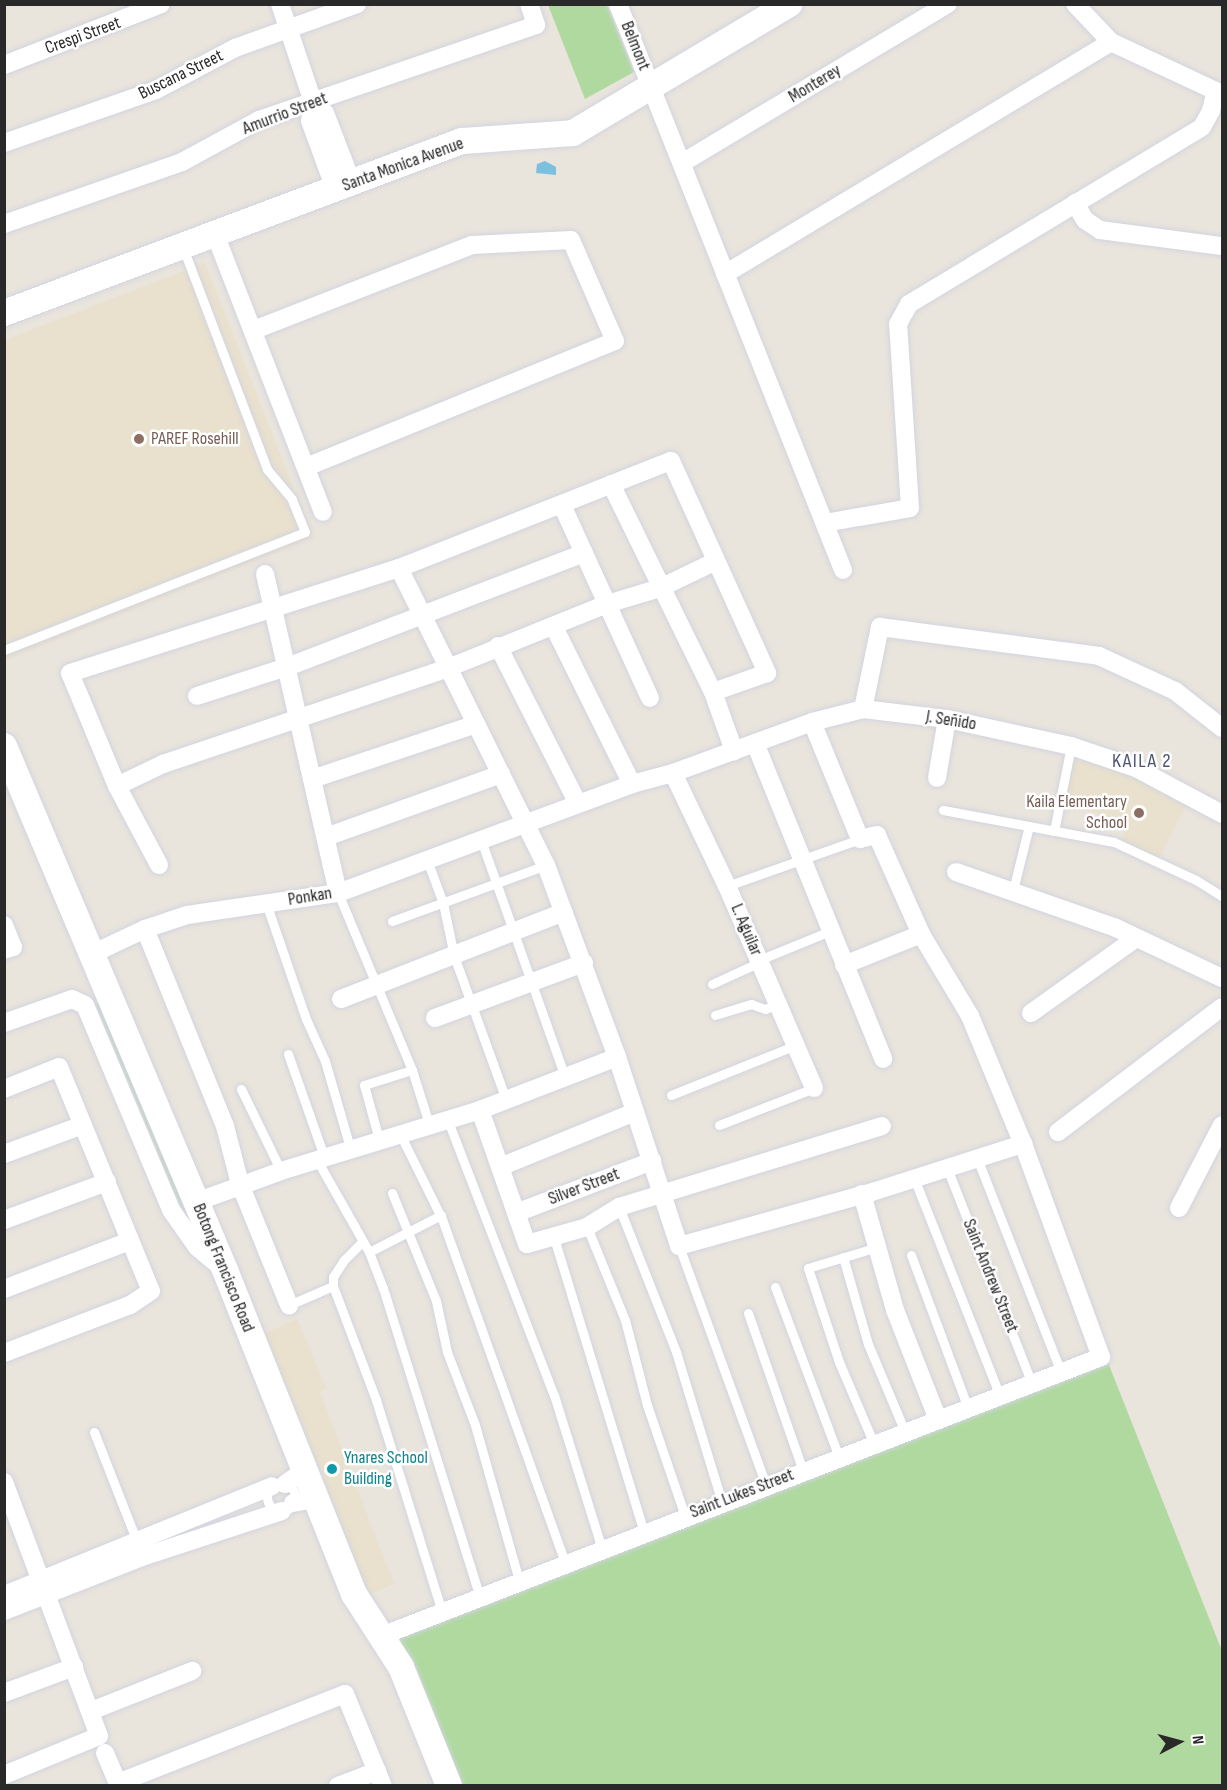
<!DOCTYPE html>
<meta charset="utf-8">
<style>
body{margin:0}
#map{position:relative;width:1227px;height:1790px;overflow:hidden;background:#e9e4dc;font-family:"Sofia Sans Condensed",sans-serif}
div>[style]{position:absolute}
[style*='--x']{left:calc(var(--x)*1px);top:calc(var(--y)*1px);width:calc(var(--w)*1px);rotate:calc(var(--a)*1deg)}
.education>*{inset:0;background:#e9e1cd}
.green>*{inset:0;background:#b0d99f}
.water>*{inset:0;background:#7cc0df}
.roads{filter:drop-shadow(0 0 2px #d2d4e0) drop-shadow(0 0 2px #d2d4e0)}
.lane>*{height:9px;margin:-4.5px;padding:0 4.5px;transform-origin:4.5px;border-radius:4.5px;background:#fff}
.lane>.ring{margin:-4.5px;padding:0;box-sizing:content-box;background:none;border:9px solid #fff;border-radius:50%}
.street>*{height:18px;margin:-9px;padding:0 9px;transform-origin:9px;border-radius:9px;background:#fff}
.secondary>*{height:26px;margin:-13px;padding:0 13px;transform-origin:13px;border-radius:13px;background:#fff}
.dots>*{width:16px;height:16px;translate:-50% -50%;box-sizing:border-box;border:3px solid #fff;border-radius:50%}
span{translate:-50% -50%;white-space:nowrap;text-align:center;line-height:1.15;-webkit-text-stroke:5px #fff;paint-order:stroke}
.street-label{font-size:18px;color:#292929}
.education-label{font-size:18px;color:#785e54}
.left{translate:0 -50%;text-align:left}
.right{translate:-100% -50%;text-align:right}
.culture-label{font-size:18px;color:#0d838f}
.neighbourhood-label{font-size:20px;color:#4f5473;letter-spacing:1.5px}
.frame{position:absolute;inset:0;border:6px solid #292929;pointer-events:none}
.north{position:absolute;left:1149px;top:1712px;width:60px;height:60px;-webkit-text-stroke:4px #fff;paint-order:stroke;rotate:84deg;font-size:16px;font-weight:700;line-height:24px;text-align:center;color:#292929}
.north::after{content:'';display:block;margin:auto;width:21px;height:27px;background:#292929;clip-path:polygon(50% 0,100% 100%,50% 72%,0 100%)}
</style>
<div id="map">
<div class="education">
<div style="clip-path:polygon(205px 263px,313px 538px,5px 660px,5px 340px)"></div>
<div style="clip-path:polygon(1072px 759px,1141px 775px,1190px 798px,1156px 864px,1119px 845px,1129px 822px,1062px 804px)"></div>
<div style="clip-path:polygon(297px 1319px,326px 1388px,320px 1392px,394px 1584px,365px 1596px,261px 1335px)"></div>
</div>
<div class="green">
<div style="clip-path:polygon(548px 5px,607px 5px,634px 72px,585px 99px)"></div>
<div style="clip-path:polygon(104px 1000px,201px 1240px,177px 1198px,96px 1004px)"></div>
<div style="clip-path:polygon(1107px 1360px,1222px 1651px,1222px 1785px,459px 1785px,398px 1639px)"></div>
</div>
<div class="water">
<div style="clip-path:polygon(545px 161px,556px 167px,556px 175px,536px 173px,537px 164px)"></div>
</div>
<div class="roads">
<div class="lane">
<div style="--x:4;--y:650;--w:323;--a:-21.4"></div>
<div style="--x:305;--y:532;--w:35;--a:-112"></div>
<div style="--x:292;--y:499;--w:39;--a:-130"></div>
<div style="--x:267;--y:469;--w:236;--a:-110.8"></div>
<div style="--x:943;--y:810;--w:174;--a:10.6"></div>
<div style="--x:1114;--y:842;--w:90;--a:24.9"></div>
<div style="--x:1196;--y:880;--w:31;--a:32"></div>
<div style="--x:1054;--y:831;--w:87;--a:-78.7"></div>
<div style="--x:481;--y:840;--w:251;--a:70.5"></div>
<div style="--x:427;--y:860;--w:46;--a:69.6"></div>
<div style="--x:443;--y:903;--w:54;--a:78.3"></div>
<div style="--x:454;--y:956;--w:153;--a:70.1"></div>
<div style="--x:727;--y:886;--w:141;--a:-19.5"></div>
<div style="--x:1013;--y:890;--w:66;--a:-76"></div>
<div style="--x:338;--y:893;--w:192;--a:67.3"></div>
<div style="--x:412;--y:1070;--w:60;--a:72.5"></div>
<div style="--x:266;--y:903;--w:123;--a:71"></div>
<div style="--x:306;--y:1019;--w:46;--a:65.7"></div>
<div style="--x:325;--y:1061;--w:94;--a:73.9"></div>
<div style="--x:392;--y:921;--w:164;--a:-20"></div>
<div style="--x:759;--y:960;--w:77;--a:-22.2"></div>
<div style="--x:712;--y:984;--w:53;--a:-24.6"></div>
<div style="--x:715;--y:1015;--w:38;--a:-17"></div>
<div style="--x:751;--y:1004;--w:15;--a:20"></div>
<div style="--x:765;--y:1009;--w:14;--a:-21"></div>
<div style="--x:288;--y:1054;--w:111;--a:70.6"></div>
<div style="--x:241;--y:1089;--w:91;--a:64"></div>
<div style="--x:671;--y:1095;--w:135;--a:-21.8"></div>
<div style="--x:448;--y:1121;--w:294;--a:68.9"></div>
<div style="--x:554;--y:1395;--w:161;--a:72.7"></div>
<div style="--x:719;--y:1125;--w:102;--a:-21.3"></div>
<div style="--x:401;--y:1136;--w:93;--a:63.7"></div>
<div style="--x:442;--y:1219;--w:364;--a:70.3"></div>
<div style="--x:380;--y:1143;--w:60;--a:-105.4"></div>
<div style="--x:364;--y:1085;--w:50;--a:-17.4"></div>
<div style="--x:977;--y:1158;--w:230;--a:68.6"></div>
<div style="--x:317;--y:1160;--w:106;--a:60.5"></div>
<div style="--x:369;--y:1252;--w:39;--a:69"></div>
<div style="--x:383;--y:1288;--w:324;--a:72.6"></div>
<div style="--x:947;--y:1168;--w:232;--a:68.5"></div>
<div style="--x:914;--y:1178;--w:234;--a:68.5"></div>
<div style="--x:392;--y:1193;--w:117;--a:67.8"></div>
<div style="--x:436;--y:1301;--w:52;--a:77.8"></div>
<div style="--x:447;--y:1352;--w:78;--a:69"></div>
<div style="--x:475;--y:1425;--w:162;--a:74.2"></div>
<div style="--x:619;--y:1207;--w:156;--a:68.5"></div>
<div style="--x:676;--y:1352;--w:157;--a:73"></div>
<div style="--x:587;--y:1227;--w:100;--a:67.8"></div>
<div style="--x:625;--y:1320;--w:88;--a:75.5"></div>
<div style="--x:647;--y:1405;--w:117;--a:71.1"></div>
<div style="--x:554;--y:1238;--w:307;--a:73"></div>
<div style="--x:362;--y:1242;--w:25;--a:135"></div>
<div style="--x:344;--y:1260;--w:20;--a:123"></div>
<div style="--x:333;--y:1277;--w:9;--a:90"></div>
<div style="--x:333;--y:1286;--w:122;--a:69.3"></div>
<div style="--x:376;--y:1400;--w:222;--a:72.7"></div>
<div style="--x:679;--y:1246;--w:254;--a:70"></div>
<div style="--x:369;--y:1252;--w:81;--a:-27.2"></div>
<div style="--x:911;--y:1255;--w:163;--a:69.6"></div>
<div style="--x:843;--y:1257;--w:91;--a:74"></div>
<div style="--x:868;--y:1344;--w:95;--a:67.2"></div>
<div style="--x:775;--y:1287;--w:182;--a:69.4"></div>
<div style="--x:289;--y:1305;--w:48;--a:-23.4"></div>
<div style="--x:748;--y:1313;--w:167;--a:70.8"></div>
<div style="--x:94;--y:1432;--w:118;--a:68.6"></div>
<div style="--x:874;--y:1444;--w:89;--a:-113.1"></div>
<div style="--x:839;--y:1362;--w:99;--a:-108.3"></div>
<div style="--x:808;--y:1268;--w:69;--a:-16.9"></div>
<div class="ring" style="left:267px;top:1483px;width:19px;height:19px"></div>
</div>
<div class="street">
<div style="--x:280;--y:4;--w:103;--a:71.4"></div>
<div style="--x:313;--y:102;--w:19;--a:99"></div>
<div style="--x:310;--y:121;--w:72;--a:69.8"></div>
<div style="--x:618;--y:4;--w:609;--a:68.32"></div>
<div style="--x:1075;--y:4;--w:52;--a:46.5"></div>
<div style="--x:1111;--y:42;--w:123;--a:25.1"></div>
<div style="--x:4;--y:65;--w:168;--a:-21.2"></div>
<div style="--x:313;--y:102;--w:16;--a:43"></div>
<div style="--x:325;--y:113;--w:75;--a:68.9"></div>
<div style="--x:4;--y:143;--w:161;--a:-19.2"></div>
<div style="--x:156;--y:90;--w:89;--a:-28"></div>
<div style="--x:235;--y:48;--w:130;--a:-19.8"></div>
<div style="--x:682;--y:163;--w:310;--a:-30.9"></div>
<div style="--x:1075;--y:203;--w:20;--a:60"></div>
<div style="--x:1085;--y:220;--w:18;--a:34"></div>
<div style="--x:1100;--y:230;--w:123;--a:7.5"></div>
<div style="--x:4;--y:224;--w:188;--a:-19.2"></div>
<div style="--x:182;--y:162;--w:88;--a:-28.6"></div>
<div style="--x:259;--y:120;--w:293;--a:-18.9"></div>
<div style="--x:536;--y:25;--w:22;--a:-108"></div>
<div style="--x:215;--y:234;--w:298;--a:68.8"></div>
<div style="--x:725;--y:274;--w:450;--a:-31"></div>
<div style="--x:254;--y:330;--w:234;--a:-21.3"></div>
<div style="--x:472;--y:245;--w:99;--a:-2.9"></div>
<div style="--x:571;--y:240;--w:110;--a:66.5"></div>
<div style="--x:615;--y:341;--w:333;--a:157.8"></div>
<div style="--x:611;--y:484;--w:232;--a:63.9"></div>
<div style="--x:713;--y:692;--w:63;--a:70.4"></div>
<div style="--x:562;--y:505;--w:212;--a:65.5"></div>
<div style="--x:825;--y:523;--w:86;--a:-10"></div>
<div style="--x:910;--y:508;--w:184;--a:-93.7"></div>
<div style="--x:898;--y:324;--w:23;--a:-61"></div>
<div style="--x:909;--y:304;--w:342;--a:-31.1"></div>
<div style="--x:1202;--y:127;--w:18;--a:-61"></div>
<div style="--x:1211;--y:111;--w:18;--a:-77"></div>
<div style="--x:399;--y:568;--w:331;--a:63.7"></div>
<div style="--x:546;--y:865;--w:205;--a:69.7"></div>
<div style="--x:617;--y:1057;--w:199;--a:71.8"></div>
<div style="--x:679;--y:1246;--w:197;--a:-15.6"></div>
<div style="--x:869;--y:1193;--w:162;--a:-17.7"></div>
<div style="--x:265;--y:574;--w:327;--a:77.1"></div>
<div style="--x:554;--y:627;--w:175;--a:63.6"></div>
<div style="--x:498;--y:646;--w:177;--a:63.1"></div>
<div style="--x:197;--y:696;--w:95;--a:-17.9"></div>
<div style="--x:287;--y:667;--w:318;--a:-21"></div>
<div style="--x:863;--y:709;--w:84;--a:-78.3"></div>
<div style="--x:880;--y:627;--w:221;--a:7.5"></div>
<div style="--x:1099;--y:656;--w:84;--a:24.7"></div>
<div style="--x:1175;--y:691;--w:60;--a:38.2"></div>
<div style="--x:755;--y:743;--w:341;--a:67.9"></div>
<div style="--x:673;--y:773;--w:125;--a:64.5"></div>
<div style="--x:727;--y:886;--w:220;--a:66.7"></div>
<div style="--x:937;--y:778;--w:60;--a:-80.4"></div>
<div style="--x:312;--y:779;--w:173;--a:-18.5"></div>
<div style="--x:117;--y:786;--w:51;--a:-25.6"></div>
<div style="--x:163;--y:764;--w:301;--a:-18.6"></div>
<div style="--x:448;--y:668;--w:171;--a:-21.9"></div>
<div style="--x:607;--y:604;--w:55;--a:-16.8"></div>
<div style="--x:660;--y:588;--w:62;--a:-25.7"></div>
<div style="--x:326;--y:837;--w:186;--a:-19.8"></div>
<div style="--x:159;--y:865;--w:89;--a:-118"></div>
<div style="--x:117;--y:786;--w:122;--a:-112.6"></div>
<div style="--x:70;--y:673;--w:345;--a:-17.7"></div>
<div style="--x:399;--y:568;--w:292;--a:-21.5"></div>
<div style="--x:671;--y:461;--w:233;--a:65.6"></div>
<div style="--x:767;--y:673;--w:57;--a:160.6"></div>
<div style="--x:956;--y:872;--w:167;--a:19.2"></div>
<div style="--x:1114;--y:927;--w:119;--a:25.3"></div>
<div style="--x:4;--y:925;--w:24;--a:68"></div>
<div style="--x:13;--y:947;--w:9;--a:162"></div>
<div style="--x:145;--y:929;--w:213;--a:67.9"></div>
<div style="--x:225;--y:1126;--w:60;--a:75.5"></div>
<div style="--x:240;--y:1184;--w:131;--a:68"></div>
<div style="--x:90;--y:955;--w:61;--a:-25.3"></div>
<div style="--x:145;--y:929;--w:44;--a:-18.4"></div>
<div style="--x:187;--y:915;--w:153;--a:-8.3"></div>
<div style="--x:338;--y:893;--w:314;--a:-20.3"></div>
<div style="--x:632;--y:784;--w:42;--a:-15"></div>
<div style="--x:673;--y:773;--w:148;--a:-20.1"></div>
<div style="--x:812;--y:722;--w:53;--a:-14.3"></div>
<div style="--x:863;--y:709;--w:85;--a:6.8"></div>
<div style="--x:947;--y:719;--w:127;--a:12.3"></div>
<div style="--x:1071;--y:746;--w:69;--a:18.7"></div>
<div style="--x:1136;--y:768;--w:98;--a:28.1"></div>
<div style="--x:844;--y:965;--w:83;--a:-21.9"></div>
<div style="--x:341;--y:999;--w:239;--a:-21.3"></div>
<div style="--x:1031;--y:1013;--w:129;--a:-35.5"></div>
<div style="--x:435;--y:1018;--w:159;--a:-20.3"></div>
<div style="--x:4;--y:1023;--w:72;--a:-19.4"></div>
<div style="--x:72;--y:999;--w:14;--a:25"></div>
<div style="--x:85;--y:1005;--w:222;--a:67.2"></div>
<div style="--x:171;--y:1210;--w:45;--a:54.9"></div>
<div style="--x:197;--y:1247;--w:34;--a:40"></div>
<div style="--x:4;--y:1089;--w:59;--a:-21.8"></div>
<div style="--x:59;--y:1067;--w:242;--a:67.7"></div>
<div style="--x:151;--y:1291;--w:25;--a:146"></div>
<div style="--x:130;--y:1305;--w:135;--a:159.1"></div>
<div style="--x:480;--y:1110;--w:142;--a:70.7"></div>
<div style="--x:527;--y:1244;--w:62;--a:-15.8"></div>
<div style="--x:587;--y:1227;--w:38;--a:-32"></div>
<div style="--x:619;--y:1207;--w:275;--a:-17.1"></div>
<div style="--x:1058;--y:1132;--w:206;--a:-37.3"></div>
<div style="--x:4;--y:1154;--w:84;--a:-20.2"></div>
<div style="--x:500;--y:1167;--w:146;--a:-22.2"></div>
<div style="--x:862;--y:1194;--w:121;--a:74.1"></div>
<div style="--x:895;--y:1310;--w:118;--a:68.6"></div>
<div style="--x:196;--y:1202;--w:90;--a:-20"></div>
<div style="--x:281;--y:1171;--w:208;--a:-17"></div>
<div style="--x:480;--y:1110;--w:147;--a:-21.1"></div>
<div style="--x:1179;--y:1208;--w:93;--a:-62.6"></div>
<div style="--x:516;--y:1213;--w:146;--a:-20.9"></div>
<div style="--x:4;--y:1220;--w:110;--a:-20.3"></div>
<div style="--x:4;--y:1289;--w:135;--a:-20.9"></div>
<div style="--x:4;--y:1482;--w:271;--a:69.5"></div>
<div style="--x:99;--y:1736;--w:103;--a:157.7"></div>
<div style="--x:285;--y:1484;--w:24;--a:-35"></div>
<div style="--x:293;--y:1503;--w:23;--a:-10"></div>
<div style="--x:4;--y:1595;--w:289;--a:-22.1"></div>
<div style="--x:4;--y:1611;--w:148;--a:-21.4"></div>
<div style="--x:142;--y:1557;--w:147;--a:-18.2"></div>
<div style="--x:384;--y:1635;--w:769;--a:-21.19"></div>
<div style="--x:1101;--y:1357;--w:227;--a:-110.1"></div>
<div style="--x:1023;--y:1144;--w:139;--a:-112.5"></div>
<div style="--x:970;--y:1016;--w:96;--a:-120.9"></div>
<div style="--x:921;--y:934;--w:108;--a:-114"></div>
<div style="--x:877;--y:835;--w:17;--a:167"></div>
<div style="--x:860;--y:839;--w:126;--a:-112.3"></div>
<div style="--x:4;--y:1693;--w:75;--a:-20.4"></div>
<div style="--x:91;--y:1711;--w:109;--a:-21.6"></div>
<div style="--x:105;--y:1753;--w:36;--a:67"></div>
<div style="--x:118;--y:1783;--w:244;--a:-21.4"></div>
<div style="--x:345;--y:1694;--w:100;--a:67.6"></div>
<div style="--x:338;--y:1786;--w:42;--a:-21"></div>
</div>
<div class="secondary">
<div style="--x:4;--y:313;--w:489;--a:-20.6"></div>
<div style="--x:462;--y:141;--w:111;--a:-4.1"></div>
<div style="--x:573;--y:133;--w:252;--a:-30.8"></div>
<div style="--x:4;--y:746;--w:569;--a:67.13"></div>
<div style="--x:225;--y:1270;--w:349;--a:68.3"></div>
<div style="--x:354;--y:1594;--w:87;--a:57.2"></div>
<div style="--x:401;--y:1667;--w:128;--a:68"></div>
</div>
</div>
<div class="dots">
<div style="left:139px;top:439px;background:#8d6e63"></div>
<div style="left:1139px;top:813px;background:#8d6e63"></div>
<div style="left:332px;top:1469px;background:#0f9aa8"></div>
</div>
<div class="street-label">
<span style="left:83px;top:36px;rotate:-20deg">Crespi Street</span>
<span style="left:635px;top:46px;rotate:68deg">Belmont</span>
<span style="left:181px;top:75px;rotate:-26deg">Buscana Street</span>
<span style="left:815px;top:84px;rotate:-31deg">Monterey</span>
<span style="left:285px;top:114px;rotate:-21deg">Amurrio Street</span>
<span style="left:403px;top:165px;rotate:-20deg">Santa Monica Avenue</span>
<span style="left:951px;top:721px;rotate:9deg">J. Señido</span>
<span style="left:310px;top:897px;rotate:-9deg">Ponkan</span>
<span style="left:746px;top:930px;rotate:67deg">L. Aguilar</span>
<span style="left:584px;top:1187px;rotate:-21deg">Silver Street</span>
<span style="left:223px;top:1268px;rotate:68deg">Botong Francisco Road</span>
<span style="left:990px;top:1276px;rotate:68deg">Saint Andrew Street</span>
<span style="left:742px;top:1494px;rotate:-21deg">Saint Lukes Street</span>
</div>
<div class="education-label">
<span class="left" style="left:151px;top:439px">PAREF Rosehill</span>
<span class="right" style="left:1127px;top:813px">Kaila Elementary<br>School</span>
</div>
<div class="culture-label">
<span class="left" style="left:344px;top:1469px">Ynares School<br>Building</span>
</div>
<div class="neighbourhood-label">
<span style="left:1142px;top:761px">KAILA 2</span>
</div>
<div class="frame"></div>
<div class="north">N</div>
</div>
